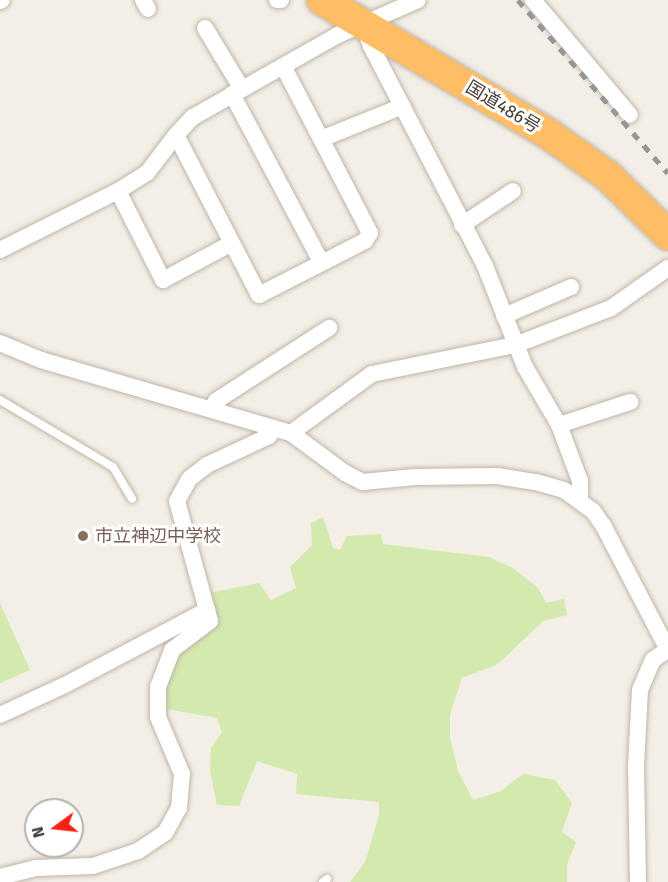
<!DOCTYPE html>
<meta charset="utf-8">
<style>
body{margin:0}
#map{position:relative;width:668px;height:882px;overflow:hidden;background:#f3eee6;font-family:"Fira Sans","Noto Sans JP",sans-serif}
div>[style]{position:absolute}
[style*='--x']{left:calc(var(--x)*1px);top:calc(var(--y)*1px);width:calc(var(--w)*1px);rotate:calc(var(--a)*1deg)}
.green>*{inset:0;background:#d4e9ae}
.roads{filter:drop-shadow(0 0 2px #bfb5a8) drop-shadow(0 0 2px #bfb5a8)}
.lane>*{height:8px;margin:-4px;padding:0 4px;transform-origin:4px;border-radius:4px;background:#fff}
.street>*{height:16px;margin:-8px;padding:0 8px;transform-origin:8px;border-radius:8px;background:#fff}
.highway>*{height:30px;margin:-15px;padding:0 15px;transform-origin:15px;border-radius:15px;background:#ffbd65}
.rail>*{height:4.5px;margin-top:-2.25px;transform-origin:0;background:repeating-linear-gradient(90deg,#969696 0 8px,transparent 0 16px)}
.dots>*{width:16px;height:16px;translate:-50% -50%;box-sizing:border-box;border:3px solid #fff;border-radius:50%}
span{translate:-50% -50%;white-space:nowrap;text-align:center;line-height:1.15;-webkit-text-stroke:6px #fff;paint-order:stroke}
.street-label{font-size:18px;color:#463e35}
.education-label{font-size:18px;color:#785e54}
.left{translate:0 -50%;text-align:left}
.north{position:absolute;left:24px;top:798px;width:60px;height:60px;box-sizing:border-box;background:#fff;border:2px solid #b5b2ae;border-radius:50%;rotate:255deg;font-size:16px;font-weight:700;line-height:24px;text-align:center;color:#463e35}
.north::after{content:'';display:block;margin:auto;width:21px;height:27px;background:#fe1e12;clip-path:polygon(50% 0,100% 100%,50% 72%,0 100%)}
</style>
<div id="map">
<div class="green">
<div style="clip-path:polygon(323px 517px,333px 548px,340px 550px,347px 536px,381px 534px,383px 544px,489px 557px,513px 568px,538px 588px,546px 603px,564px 599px,567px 615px,543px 621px,498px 664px,462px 678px,450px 715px,450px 737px,458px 771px,473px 800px,501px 791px,523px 774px,555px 780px,572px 803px,562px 832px,576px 842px,567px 865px,567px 882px,350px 882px,365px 862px,379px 815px,379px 802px,296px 794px,297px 774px,257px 761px,239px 806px,217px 805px,210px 771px,211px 748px,222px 732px,217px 718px,166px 709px,167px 681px,176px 652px,210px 593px,259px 583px,271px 600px,296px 588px,290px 567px,312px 545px,311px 523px)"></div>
<div style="clip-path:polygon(0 603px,30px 670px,0 683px)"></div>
</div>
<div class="roads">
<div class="lane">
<div style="--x:0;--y:400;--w:131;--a:30.7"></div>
<div style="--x:113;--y:467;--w:37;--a:59"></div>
<div style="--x:323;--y:882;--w:5;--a:-37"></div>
</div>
<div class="street">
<div style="--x:143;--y:0;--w:10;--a:61"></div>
<div style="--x:277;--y:0;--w:4;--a:0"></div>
<div style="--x:533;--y:0;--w:150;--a:49.9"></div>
<div style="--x:0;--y:1;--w:2;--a:-27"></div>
<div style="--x:363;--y:25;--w:22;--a:69"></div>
<div style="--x:371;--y:46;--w:248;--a:62.6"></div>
<div style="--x:485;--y:266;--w:109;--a:68.4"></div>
<div style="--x:525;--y:367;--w:67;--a:59.6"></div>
<div style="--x:559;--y:425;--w:60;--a:69.4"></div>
<div style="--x:580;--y:481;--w:18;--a:90"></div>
<div style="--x:205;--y:28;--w:71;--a:58.8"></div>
<div style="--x:232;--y:94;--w:191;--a:62"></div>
<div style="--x:176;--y:135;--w:180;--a:62.6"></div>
<div style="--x:259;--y:295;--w:119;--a:-27"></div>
<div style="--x:365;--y:241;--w:9;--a:-58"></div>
<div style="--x:370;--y:233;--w:188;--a:-117.5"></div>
<div style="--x:321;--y:139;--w:88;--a:-21.9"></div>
<div style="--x:118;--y:191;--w:100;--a:63.2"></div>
<div style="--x:163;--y:280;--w:78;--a:-28.2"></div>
<div style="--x:462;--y:225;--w:61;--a:-33.7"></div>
<div style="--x:0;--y:250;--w:132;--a:-26.6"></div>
<div style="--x:118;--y:191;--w:34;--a:-32"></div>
<div style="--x:147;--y:173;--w:48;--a:-52.7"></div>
<div style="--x:176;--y:135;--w:25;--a:-47"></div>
<div style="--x:193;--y:117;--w:167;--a:-29.5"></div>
<div style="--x:338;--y:35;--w:87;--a:-23.6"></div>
<div style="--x:504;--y:316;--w:73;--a:-23.4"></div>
<div style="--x:0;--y:343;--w:44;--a:22.5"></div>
<div style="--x:41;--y:360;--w:260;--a:16.3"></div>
<div style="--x:291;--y:433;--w:67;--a:36.5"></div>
<div style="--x:345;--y:473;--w:20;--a:27"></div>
<div style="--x:363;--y:482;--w:52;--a:-5.5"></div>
<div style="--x:415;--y:477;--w:82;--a:-0.7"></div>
<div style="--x:497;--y:476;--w:39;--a:9"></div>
<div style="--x:536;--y:482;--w:29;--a:16"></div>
<div style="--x:564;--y:490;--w:36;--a:36"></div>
<div style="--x:593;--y:511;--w:19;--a:55"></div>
<div style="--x:604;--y:527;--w:139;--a:62.5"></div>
<div style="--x:211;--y:409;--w:9;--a:-58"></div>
<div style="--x:216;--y:401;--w:135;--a:-32.9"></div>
<div style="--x:559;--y:425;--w:75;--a:-17.9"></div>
<div style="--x:291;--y:433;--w:100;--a:-36.1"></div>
<div style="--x:372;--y:374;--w:146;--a:-11.5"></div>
<div style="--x:515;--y:345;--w:103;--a:-21.1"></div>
<div style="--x:611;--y:308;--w:70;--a:-35.1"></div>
<div style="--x:0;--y:715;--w:72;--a:-24.8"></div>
<div style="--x:65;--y:685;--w:161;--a:-27.8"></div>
<div style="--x:0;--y:877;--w:37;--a:-14"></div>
<div style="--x:36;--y:868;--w:57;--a:-2"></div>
<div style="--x:93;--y:866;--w:47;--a:-18.4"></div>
<div style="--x:138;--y:851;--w:32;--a:-34"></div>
<div style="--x:165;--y:833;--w:29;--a:-61"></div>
<div style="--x:179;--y:808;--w:34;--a:-85"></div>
<div style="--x:182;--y:774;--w:62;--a:-112.8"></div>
<div style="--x:158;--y:717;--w:30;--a:-90"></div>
<div style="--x:158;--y:687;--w:40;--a:-69"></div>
<div style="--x:172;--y:650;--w:48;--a:-37.3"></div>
<div style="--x:210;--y:621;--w:124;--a:-105.4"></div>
<div style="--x:177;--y:501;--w:25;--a:-61"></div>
<div style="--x:189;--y:479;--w:23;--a:-38"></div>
<div style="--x:207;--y:465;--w:68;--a:-25.1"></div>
<div style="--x:269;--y:436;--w:9;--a:-58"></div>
<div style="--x:638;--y:882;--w:116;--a:-91"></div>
<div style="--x:636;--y:766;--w:76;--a:-87"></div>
<div style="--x:640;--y:690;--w:33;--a:-67"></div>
<div style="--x:653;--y:660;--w:19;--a:-36"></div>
</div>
<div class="highway">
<div style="--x:322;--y:0;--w:265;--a:30.6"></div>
<div style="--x:550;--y:135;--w:71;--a:35.3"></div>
<div style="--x:608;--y:176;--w:84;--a:44.5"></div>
</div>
</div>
<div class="rail">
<div style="--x:518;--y:0;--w:229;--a:49.1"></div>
</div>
<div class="dots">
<div style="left:83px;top:536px;background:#8d6e63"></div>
</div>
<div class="street-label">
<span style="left:503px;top:107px;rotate:31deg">国道486号</span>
</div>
<div class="education-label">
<span class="left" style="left:95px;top:536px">市立神辺中学校</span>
</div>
<div class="north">N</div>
</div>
